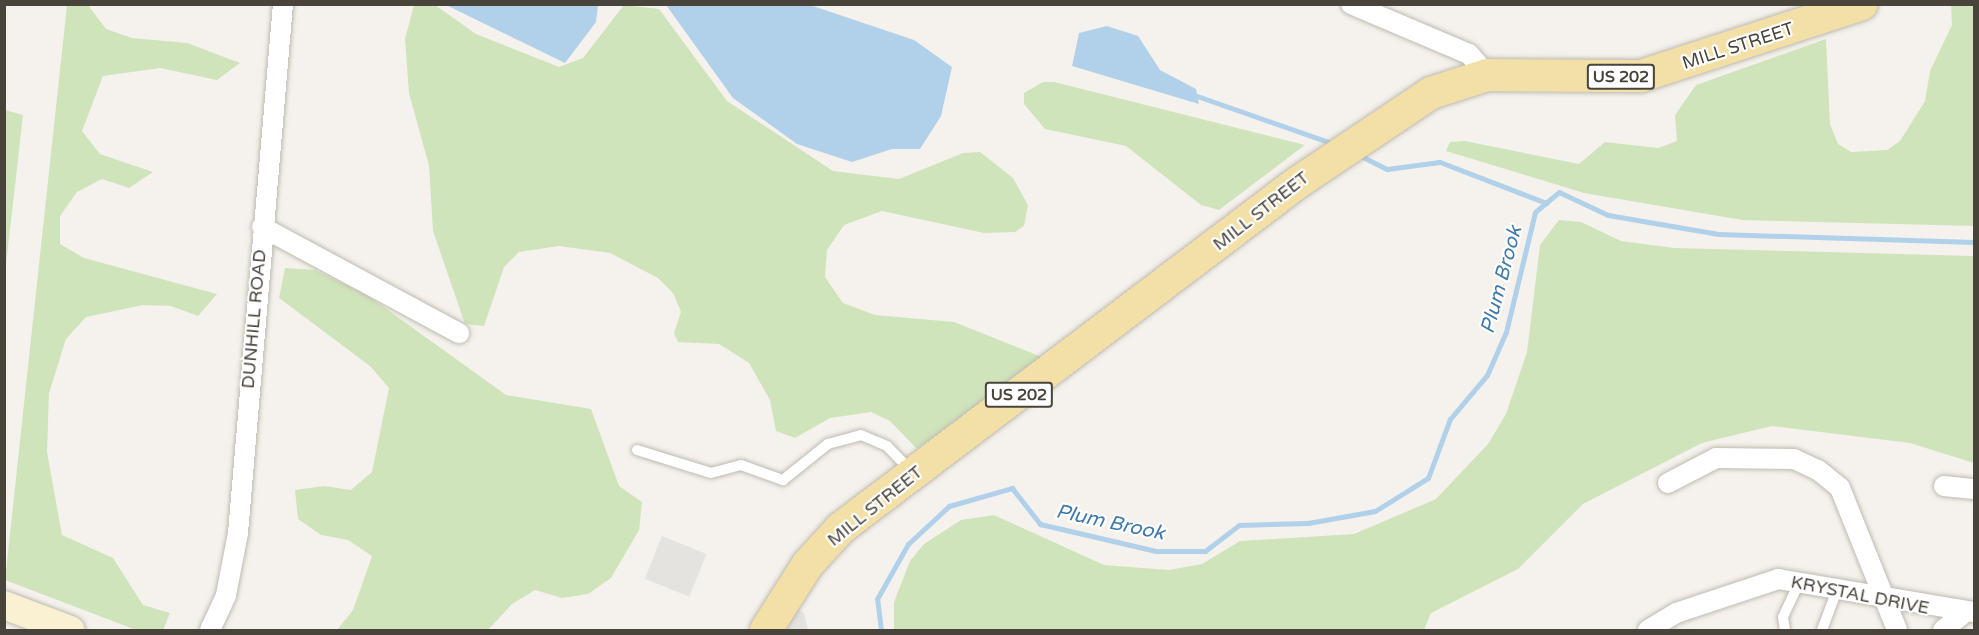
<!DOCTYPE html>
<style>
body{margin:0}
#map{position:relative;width:1979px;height:635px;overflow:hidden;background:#f5f2ed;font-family:"Varela Round",sans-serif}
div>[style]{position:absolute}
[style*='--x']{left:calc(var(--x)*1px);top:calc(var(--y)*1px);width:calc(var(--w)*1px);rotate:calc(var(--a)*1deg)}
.green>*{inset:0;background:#d0e4bb}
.parking>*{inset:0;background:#e4e3e0;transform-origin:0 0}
.water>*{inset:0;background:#b1d0e9}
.stream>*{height:5px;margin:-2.5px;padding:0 2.5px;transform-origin:2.5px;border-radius:2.5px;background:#b1d0e9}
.roads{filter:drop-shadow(0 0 2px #bfbab0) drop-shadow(0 0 2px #bfbab0)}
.lane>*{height:10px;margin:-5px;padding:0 5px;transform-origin:5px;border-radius:5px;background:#fff}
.street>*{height:20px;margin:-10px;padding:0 10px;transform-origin:10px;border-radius:10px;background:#fff}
.secondary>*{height:28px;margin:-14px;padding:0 14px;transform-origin:14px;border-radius:14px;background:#f9f1d2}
.primary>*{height:32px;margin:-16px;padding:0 16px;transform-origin:16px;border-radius:16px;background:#f3e0a7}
span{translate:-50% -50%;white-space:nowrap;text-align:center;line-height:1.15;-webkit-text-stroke:4.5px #fff;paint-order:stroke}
.shield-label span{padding:2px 4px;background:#fff;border:2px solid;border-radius:4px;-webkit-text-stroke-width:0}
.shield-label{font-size:16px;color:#48443b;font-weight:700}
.street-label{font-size:18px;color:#48443b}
.water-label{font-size:20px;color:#3f79a9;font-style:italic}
.frame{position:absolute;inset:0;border:6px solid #48443b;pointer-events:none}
</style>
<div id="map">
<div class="green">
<div style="clip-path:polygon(67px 5px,88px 5px,106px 29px,132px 38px,187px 43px,240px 63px,217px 80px,160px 68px,103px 76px,82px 131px,100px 154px,153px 172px,129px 188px,102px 179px,77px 192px,60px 216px,60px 244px,84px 258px,217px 294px,198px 316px,171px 306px,143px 305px,86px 317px,66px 339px,49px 393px,47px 452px,62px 535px,113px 558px,143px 605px,170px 613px,163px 630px,136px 630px,5px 580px)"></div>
<div style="clip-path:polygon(414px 5px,435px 5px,476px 34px,559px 67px,583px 58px,624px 5px,659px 9px,727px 101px,833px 171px,899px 179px,963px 153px,980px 152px,1013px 178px,1028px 205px,1024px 226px,1015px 232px,984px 233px,882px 211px,844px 225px,827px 250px,825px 277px,843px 303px,875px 315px,954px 322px,1042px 357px,917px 449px,890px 421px,871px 412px,830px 418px,795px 438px,776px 431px,770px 400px,749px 363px,719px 344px,678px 342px,674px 333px,681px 312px,673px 293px,658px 278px,610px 253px,559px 246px,519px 252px,504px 267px,484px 326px,465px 324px,433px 231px,429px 166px,409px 93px,405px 39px)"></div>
<div style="clip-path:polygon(1951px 5px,1974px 5px,1974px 226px,1742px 220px,1584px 193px,1446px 151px,1450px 142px,1465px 141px,1579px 164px,1605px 142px,1658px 148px,1677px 141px,1675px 115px,1696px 85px,1826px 39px,1830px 124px,1838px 144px,1851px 152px,1887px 150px,1900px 141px,1925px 101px,1930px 71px,1952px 25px)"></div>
<div style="clip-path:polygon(1043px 82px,1054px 82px,1305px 145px,1219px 210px,1201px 205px,1126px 146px,1045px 129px,1024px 104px,1024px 93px)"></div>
<div style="clip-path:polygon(5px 110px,23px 115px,5px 274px,4px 110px)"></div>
<div style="clip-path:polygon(1559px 220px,1581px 222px,1621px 241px,1674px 248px,1974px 256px,1974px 463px,1910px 443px,1772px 426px,1702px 443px,1583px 504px,1518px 569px,1431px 613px,1424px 630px,894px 630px,894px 602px,910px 561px,924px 544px,961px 520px,994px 515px,1104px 565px,1169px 570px,1202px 564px,1240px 541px,1354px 534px,1436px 499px,1488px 444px,1506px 414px,1527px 352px,1540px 245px)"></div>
<div style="clip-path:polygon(285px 268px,315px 270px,367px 295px,506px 395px,591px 409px,619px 486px,642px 502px,639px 530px,611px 578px,588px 594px,562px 598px,535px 590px,512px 604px,488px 630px,337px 630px,353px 610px,372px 556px,348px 540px,321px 535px,298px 519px,295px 490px,324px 486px,351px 490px,372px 472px,389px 388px,370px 366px,279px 298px)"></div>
</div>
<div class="parking">
<div style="left:662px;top:536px;width:48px;height:46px;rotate:22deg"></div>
<div style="clip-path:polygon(797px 610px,804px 613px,808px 630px,786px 630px)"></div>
</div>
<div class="water">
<div style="clip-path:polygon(446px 5px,598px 5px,596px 22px,565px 63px)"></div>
<div style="clip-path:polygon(666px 5px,810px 5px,914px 40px,952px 67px,941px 116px,920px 149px,892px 149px,852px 162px,797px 144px,733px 98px)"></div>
<div style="clip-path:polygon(1107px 26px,1138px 36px,1160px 70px,1196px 89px,1199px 104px,1072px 66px,1079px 33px)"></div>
</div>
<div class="stream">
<div style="--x:1197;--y:96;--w:148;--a:19.3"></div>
<div style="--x:1359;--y:155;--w:31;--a:27"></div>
<div style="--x:1387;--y:169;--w:53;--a:-7.5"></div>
<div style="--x:1440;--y:162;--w:114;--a:21.1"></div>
<div style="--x:881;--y:630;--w:31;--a:-97"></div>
<div style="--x:877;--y:599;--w:63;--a:-60.6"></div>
<div style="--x:908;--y:544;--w:56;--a:-42.8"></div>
<div style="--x:949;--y:506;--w:66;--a:-15.9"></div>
<div style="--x:1012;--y:488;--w:46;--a:52.1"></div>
<div style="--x:1040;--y:524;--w:119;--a:13.1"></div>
<div style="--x:1156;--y:551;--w:49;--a:0"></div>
<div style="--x:1205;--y:551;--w:43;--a:-37.4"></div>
<div style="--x:1239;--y:525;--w:69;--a:-1.7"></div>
<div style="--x:1308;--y:523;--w:68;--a:-10.2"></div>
<div style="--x:1375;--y:511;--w:62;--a:-31.9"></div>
<div style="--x:1428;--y:478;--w:63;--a:-69.6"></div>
<div style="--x:1450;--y:419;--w:57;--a:-49.9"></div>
<div style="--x:1487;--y:375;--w:47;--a:-66.2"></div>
<div style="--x:1506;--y:332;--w:123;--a:-76.4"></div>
<div style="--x:1535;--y:212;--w:31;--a:-40"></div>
<div style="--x:1559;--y:192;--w:54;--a:25.1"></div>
<div style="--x:1608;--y:215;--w:112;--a:9.8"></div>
<div style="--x:1718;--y:234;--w:256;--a:1.8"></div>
</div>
<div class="roads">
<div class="lane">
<div style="--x:637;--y:450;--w:77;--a:17.3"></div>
<div style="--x:711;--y:473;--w:31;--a:-15"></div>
<div style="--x:741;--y:465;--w:45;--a:19.7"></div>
<div style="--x:783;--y:480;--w:58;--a:-38.7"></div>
<div style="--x:828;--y:444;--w:34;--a:-15"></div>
<div style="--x:861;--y:435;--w:28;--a:23"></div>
<div style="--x:887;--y:446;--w:35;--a:46"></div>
<div style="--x:1785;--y:630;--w:13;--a:-99"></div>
<div style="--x:1783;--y:617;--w:38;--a:-65"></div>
<div style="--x:1822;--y:630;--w:43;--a:-69.4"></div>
</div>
<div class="street">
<div style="--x:1351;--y:4;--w:128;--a:23"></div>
<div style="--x:1469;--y:54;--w:28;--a:49"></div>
<div style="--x:262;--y:227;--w:224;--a:28.3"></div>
<div style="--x:1668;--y:483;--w:54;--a:-27.5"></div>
<div style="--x:1716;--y:458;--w:78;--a:0.7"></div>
<div style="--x:1794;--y:459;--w:26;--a:25"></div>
<div style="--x:1818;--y:470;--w:28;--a:39"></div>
<div style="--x:1840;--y:488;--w:153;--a:68.1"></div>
<div style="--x:1944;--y:486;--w:30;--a:6"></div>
<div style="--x:210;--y:630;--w:38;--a:-65"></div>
<div style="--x:226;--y:595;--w:63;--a:-79"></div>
<div style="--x:238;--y:533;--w:531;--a:-85.14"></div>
<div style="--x:1648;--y:630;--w:33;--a:-31"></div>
<div style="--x:1676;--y:613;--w:108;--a:-18.4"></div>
<div style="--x:1778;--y:579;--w:199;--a:9.6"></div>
<div style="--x:1943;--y:630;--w:28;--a:-39"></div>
</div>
<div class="secondary">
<div style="--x:4;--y:605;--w:71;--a:20.7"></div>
</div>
<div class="primary">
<div style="--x:766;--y:630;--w:78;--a:-57.5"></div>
<div style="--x:808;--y:564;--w:49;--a:-47.5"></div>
<div style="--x:841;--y:528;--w:572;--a:-37.11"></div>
<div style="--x:1297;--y:183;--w:161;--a:-33.9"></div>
<div style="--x:1431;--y:93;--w:59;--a:-17.8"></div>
<div style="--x:1487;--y:75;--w:154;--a:0.4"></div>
<div style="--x:1641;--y:76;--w:232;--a:-18"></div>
</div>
</div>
<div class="shield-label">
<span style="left:1621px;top:77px">US 202</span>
<span style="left:1019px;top:395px">US 202</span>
</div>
<div class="street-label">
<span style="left:1738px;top:46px;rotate:-18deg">MILL STREET</span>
<span style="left:1261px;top:211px;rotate:-38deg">MILL STREET</span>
<span style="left:254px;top:319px;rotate:-85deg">DUNHILL ROAD</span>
<span style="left:875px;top:506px;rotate:-39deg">MILL STREET</span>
<span style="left:1860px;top:595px;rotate:11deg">KRYSTAL DRIVE</span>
</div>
<div class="water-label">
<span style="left:1502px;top:280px;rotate:-75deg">Plum Brook</span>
<span style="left:1110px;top:523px;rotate:12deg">Plum Brook</span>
</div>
<div class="frame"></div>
</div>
